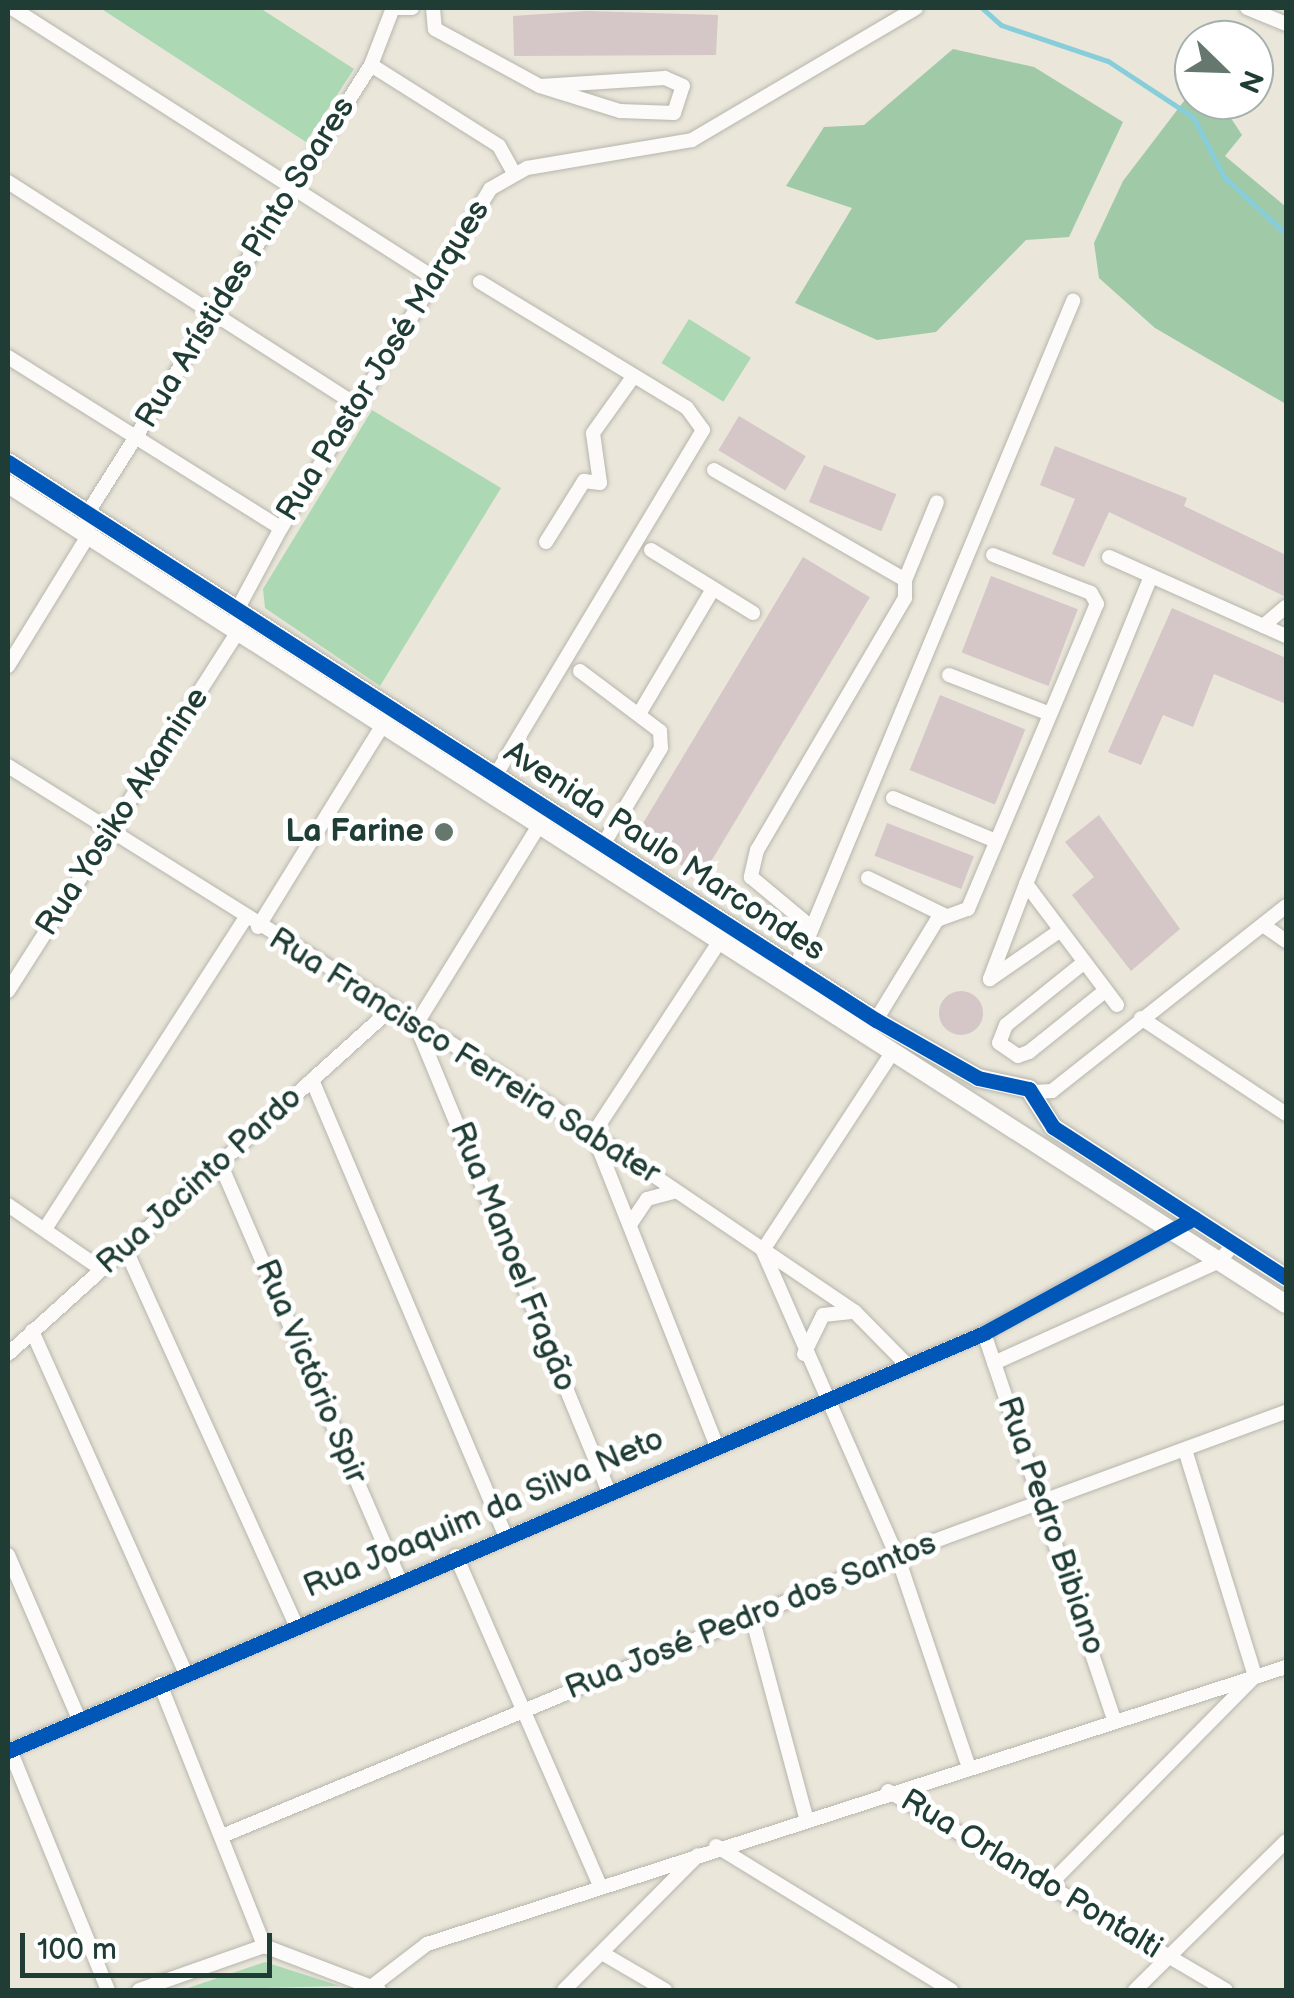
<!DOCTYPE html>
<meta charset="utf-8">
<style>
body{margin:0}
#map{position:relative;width:1294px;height:1998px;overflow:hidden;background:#eae6da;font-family:"Balsamiq Sans",sans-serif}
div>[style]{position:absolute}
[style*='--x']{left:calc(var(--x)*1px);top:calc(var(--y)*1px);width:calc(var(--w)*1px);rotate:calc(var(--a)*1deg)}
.green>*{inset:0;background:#acd9b4;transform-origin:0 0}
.forest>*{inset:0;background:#9fc9a7}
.stream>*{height:5px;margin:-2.5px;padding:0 2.5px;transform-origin:2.5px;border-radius:2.5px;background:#87ceda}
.building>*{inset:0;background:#d5c6c8;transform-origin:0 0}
.round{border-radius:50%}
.roads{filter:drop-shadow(0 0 2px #b6b6ad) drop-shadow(0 0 2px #b6b6ad)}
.minor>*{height:14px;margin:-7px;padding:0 7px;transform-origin:7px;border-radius:7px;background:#fcfbf9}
.tertiary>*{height:18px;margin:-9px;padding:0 9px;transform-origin:9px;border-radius:9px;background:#fcfbf9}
.cycleway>*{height:15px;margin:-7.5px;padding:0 7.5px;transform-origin:7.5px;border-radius:7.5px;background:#0057b8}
.dots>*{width:28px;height:28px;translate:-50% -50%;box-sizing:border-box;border:5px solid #fff;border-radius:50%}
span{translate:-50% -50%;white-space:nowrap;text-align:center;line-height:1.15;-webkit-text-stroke:10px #fff;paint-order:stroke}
.street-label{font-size:32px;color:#1f3d34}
.poi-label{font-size:32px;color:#1f3d34;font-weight:700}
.right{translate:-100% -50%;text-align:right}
.frame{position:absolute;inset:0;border:10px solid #1f3d34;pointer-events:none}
.north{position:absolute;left:1174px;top:20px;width:100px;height:100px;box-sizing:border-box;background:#fff;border:2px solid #a5b1ae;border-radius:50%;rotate:113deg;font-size:28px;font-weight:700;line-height:40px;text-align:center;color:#1f3d34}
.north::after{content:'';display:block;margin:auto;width:35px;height:45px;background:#66786e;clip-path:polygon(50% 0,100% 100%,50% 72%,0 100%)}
.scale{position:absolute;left:20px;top:1933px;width:252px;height:45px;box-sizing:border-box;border:5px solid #1f3d34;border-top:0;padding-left:12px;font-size:30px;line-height:35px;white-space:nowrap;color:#1f3d34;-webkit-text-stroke:8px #fff;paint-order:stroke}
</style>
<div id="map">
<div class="green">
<div style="clip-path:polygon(100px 8px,260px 8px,354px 69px,306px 142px)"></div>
<div style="left:689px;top:319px;width:73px;height:52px;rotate:32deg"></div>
<div style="clip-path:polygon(372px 410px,501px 488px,380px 686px,265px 608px,263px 589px)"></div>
<div style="clip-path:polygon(265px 1962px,340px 1986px,182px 1990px)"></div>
</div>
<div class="forest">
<div style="clip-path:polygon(953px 49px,1034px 67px,1123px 122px,1069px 237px,1026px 240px,936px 332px,877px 340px,795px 303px,852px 208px,786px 186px,824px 127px,864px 125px)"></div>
<div style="clip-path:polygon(1192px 53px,1194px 100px,1219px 100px,1242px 135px,1225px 156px,1286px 207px,1286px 404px,1155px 328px,1099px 278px,1094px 243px,1123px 181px,1184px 101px,1180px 59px)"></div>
</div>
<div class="stream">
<div style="--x:982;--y:8;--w:25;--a:42"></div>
<div style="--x:1001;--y:25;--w:113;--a:18.6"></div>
<div style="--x:1108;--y:61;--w:102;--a:33.4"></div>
<div style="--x:1193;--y:117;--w:68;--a:62.7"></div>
<div style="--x:1224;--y:177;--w:84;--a:42.6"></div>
</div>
<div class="building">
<div style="clip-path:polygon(586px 11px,718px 15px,716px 55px,514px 56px,513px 16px)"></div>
<div style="left:739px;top:416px;width:78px;height:40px;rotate:31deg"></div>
<div style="clip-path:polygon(1055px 446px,1187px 498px,1184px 506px,1286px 555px,1286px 597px,1109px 512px,1084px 567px,1052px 554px,1075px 499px,1040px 485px)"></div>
<div style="left:824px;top:465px;width:78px;height:40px;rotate:22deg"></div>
<div style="left:803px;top:557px;width:78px;height:327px;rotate:31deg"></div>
<div style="left:991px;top:576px;width:93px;height:82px;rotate:21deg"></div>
<div style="clip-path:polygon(1172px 608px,1286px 658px,1286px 704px,1214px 674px,1193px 727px,1163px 715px,1141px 765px,1108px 752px)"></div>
<div style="left:940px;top:695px;width:92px;height:81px;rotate:22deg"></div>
<div style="clip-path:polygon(1099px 815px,1180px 929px,1131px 971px,1072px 895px,1094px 877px,1065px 842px)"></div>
<div style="left:887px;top:823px;width:93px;height:35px;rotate:21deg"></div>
<div class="round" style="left:939px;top:991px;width:44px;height:44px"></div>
</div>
<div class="roads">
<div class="minor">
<div style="--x:12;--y:8;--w:501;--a:32.61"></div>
<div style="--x:393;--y:8;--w:19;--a:0"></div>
<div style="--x:433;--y:8;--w:21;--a:85"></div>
<div style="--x:435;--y:29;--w:119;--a:28.5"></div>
<div style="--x:540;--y:86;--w:84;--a:17.4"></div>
<div style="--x:620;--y:111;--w:54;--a:2.1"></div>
<div style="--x:674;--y:113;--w:28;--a:-72"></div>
<div style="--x:683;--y:86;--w:20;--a:-156"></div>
<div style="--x:665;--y:78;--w:125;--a:176.3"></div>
<div style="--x:1247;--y:8;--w:42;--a:22.3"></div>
<div style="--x:371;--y:65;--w:151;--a:32.3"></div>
<div style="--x:499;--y:146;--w:31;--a:61"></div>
<div style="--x:8;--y:182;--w:414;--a:32.6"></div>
<div style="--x:480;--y:282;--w:242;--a:31.3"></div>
<div style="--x:687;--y:408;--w:27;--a:54"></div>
<div style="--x:703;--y:430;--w:404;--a:121"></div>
<div style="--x:8;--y:357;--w:322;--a:32.1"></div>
<div style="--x:714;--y:470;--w:220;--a:29.9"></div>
<div style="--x:905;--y:580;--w:18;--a:90"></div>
<div style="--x:905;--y:598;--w:292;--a:120.4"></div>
<div style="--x:757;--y:850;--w:28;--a:103"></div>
<div style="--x:751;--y:877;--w:78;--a:39.8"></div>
<div style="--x:546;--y:542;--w:72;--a:-58.1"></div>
<div style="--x:584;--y:481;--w:16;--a:7"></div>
<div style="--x:600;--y:483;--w:50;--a:-98"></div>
<div style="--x:593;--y:433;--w:69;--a:-54.5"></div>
<div style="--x:651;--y:550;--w:120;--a:31.7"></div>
<div style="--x:1109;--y:557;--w:194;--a:24.1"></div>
<div style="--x:905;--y:580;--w:84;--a:-67.7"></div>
<div style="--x:1263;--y:626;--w:30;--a:-40"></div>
<div style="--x:8;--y:666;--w:153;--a:-58.4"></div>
<div style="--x:88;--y:536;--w:22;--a:-93"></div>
<div style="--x:87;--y:514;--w:531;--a:-57.69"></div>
<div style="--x:371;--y:65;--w:61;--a:-68.9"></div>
<div style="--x:580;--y:671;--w:100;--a:36.9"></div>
<div style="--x:660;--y:731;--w:17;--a:87"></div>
<div style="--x:661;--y:748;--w:113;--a:120.9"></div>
<div style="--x:949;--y:675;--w:108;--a:21.1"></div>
<div style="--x:642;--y:709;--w:139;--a:-59.4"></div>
<div style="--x:8;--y:766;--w:641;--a:32.05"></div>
<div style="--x:551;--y:1106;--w:367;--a:34.1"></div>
<div style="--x:855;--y:1312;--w:74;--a:45.5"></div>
<div style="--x:893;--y:798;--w:112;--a:22.7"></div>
<div style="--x:543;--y:819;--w:242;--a:121.7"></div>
<div style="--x:416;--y:1025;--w:503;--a:67.56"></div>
<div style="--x:868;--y:878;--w:87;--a:26"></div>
<div style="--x:1026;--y:884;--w:102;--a:110.8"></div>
<div style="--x:990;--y:979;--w:79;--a:-34.7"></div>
<div style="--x:1263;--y:925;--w:28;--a:35"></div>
<div style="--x:258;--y:927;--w:243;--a:-58.3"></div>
<div style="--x:1082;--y:964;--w:97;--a:141.2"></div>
<div style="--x:1006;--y:1025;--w:19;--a:111"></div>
<div style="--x:999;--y:1043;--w:23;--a:34"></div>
<div style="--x:1018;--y:1056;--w:12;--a:-20"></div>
<div style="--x:1029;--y:1052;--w:97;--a:-38.8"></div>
<div style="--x:795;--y:969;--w:724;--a:-67.4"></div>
<div style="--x:8;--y:991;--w:425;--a:-57.4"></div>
<div style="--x:237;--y:633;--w:23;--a:-90"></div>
<div style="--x:237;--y:610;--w:93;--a:-61.8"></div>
<div style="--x:281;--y:528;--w:398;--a:-58.3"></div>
<div style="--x:490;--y:189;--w:43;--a:-29.6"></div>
<div style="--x:527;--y:168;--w:167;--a:-9.6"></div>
<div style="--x:692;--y:140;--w:260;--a:-30.5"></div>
<div style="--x:1117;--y:1005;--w:151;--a:-126.9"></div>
<div style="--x:1026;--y:884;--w:332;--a:-67.9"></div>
<div style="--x:1141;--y:1018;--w:174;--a:33.5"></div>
<div style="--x:876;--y:1020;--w:117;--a:-58.6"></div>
<div style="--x:937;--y:920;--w:33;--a:-20"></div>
<div style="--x:968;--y:909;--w:331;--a:-67.1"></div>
<div style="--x:1097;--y:604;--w:13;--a:-119"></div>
<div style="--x:1091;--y:593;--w:105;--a:-158.8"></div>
<div style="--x:312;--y:1080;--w:494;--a:67"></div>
<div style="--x:1034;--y:1092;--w:18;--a:-3"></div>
<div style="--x:1052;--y:1091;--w:298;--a:-38.3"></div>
<div style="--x:220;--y:1163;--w:455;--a:66.7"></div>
<div style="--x:8;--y:1205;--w:113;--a:34.5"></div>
<div style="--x:631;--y:1223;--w:29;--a:-56"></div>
<div style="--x:647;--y:1199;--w:30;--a:-15"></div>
<div style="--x:45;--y:1229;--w:369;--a:-57.2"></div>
<div style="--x:125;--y:1248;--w:414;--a:65.6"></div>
<div style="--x:763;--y:1250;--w:238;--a:-56.8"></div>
<div style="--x:763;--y:1251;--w:335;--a:66.3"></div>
<div style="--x:898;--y:1558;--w:219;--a:71.3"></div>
<div style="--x:32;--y:1331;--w:375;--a:65.8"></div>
<div style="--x:984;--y:1333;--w:407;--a:71.4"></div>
<div style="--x:8;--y:1354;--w:517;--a:-42.02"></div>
<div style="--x:804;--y:1354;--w:43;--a:-64"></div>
<div style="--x:823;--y:1315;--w:31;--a:-6"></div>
<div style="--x:994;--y:1363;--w:248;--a:-24.3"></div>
<div style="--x:1220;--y:1261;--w:23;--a:-52"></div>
<div style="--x:716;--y:1444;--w:334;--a:-111.6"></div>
<div style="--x:593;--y:1134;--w:240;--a:-56.7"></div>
<div style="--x:8;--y:1555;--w:179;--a:66.6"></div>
<div style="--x:456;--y:1556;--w:358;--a:66.4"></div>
<div style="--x:752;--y:1617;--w:207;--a:74.9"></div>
<div style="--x:160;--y:1684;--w:282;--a:68.3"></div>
<div style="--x:10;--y:1750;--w:259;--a:67.8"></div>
<div style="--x:8;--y:1751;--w:1062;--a:-23.18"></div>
<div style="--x:984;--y:1333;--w:239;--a:-28.7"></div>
<div style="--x:888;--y:1791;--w:392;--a:30.5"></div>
<div style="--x:222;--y:1836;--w:757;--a:-22.53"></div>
<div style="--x:921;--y:1546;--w:389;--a:-20.2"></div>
<div style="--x:716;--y:1846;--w:276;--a:31.5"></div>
<div style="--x:1050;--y:1884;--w:292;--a:-45.4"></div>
<div style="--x:1255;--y:1676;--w:237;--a:-107.2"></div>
<div style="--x:602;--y:1953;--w:73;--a:30.4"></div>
<div style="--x:139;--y:1990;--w:133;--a:-19.4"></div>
<div style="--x:264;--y:1946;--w:123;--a:20.9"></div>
<div style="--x:367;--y:1990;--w:76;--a:-37.5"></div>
<div style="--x:427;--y:1944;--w:903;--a:-17.87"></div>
<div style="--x:564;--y:1990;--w:190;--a:-45.2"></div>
<div style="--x:1135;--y:1990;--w:212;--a:-44.6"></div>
</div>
<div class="tertiary">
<div style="--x:8;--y:462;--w:1032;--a:32.74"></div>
<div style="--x:876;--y:1020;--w:117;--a:29.6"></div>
<div style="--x:978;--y:1078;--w:52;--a:12.2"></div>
<div style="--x:1029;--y:1089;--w:45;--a:57.7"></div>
<div style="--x:1053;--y:1127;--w:278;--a:32.9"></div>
<div style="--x:8;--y:484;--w:1518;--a:32.69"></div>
</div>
</div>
<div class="cycleway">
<div style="--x:8;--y:462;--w:1032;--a:32.74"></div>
<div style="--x:876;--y:1020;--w:117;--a:29.6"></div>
<div style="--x:978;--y:1078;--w:52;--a:12.2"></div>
<div style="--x:1029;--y:1089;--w:45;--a:57.7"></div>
<div style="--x:1053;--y:1127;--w:278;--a:32.9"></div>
<div style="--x:8;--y:1751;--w:1062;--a:-23.18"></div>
<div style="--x:984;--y:1333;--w:239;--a:-28.7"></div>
</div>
<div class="dots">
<div style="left:444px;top:832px;background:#66786e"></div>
</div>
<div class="street-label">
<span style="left:246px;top:263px;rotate:-58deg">Rua Arístides Pinto Soares</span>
<span style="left:384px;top:361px;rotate:-58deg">Rua Pastor José Marques</span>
<span style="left:123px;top:812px;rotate:-57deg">Rua Yosiko Akamine</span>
<span style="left:664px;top:852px;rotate:33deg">Avenida Paulo Marcondes</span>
<span style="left:464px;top:1057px;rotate:32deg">Rua Francisco Ferreira Sabater</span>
<span style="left:200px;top:1181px;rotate:-42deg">Rua Jacinto Pardo</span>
<span style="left:512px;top:1257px;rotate:68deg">Rua Manoel Fragão</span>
<span style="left:310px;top:1372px;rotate:67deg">Rua Victório Spir</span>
<span style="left:484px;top:1514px;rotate:-23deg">Rua Joaquim da Silva Neto</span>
<span style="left:1050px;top:1526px;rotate:71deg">Rua Pedro Bibiano</span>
<span style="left:751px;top:1617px;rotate:-22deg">Rua José Pedro dos Santos</span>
<span style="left:1031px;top:1875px;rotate:31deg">Rua Orlando Pontalti</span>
</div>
<div class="poi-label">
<span class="right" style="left:424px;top:832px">La Farine</span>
</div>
<div class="frame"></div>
<div class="north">N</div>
<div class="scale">100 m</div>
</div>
